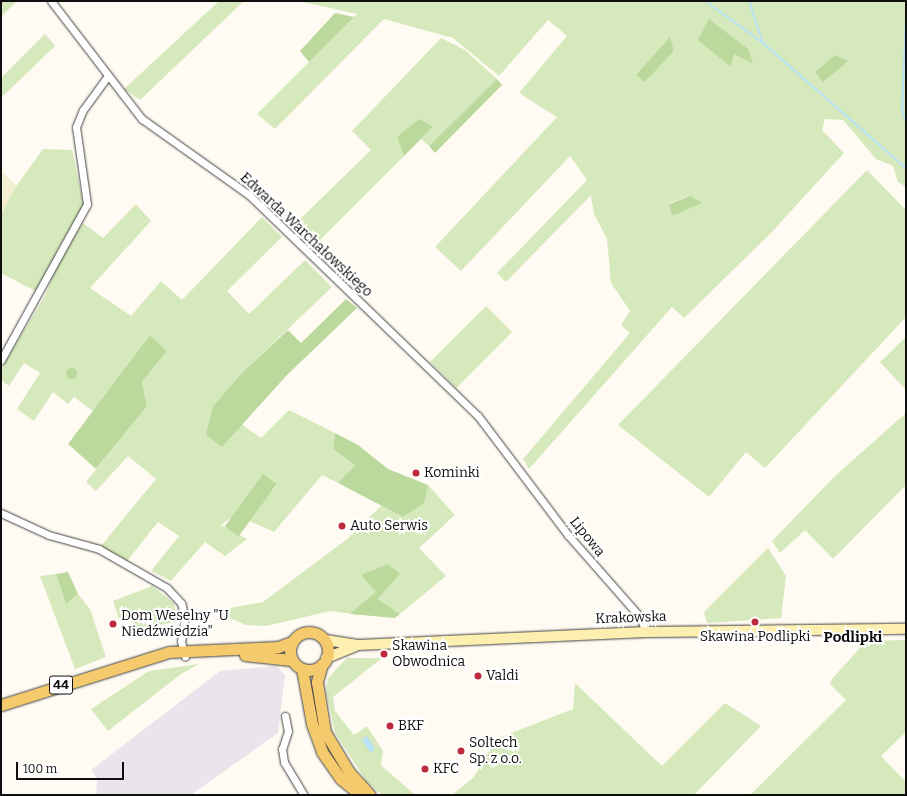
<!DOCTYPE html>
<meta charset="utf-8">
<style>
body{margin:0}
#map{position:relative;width:907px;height:796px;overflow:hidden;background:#fffbf2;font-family:Bitter,serif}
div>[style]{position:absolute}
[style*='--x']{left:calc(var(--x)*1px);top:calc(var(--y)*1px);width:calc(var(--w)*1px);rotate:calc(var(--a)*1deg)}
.industrial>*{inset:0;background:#ece4ed}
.farmland>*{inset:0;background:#f4efd2}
.green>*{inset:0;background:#d6e9bc;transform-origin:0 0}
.forest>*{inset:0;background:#bbd99c;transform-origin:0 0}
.round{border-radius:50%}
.water>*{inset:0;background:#b8e2f5}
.stream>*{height:2px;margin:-1px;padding:0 1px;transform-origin:1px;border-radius:1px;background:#b8e2f5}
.roads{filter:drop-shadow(0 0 1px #424242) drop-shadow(0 0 1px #424242)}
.minor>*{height:7px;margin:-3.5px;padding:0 3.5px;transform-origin:3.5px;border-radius:3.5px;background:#fff}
.secondary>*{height:10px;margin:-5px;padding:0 5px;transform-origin:5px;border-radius:5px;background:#fdefaf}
.primary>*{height:11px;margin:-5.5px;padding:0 5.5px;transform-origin:5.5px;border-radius:5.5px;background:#f4ca6c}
.primary>.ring{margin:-5.5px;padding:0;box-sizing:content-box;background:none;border:11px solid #f4ca6c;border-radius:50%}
.dots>*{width:11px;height:11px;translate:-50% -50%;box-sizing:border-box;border:2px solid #fff;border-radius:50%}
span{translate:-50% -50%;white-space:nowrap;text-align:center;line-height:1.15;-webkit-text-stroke:4px #fff;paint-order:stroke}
.shield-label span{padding:1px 3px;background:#fff;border:1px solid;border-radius:3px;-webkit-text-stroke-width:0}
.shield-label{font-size:13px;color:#0f0f0f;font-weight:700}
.street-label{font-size:14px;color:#0f0f0f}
.poi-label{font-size:14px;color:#0f0f0f}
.left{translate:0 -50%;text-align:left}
.neighbourhood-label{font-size:15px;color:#0f0f0f;font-weight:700}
.frame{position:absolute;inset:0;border:2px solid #0f0f0f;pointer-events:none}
.scale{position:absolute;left:16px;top:762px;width:108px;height:18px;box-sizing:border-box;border:2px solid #0f0f0f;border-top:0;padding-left:5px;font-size:12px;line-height:14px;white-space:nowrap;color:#0f0f0f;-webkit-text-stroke:3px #fff;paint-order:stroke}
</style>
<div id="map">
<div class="industrial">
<div style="clip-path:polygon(276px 666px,285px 675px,278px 733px,191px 795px,96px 795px,97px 779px,91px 770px,220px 671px)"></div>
</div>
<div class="farmland">
<div style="clip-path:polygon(1px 172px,17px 185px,1px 214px)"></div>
</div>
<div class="green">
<div style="clip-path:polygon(1px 1px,17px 1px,1px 17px)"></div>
<div style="clip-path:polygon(219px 1px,244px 1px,140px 100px,124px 89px)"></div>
<div style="clip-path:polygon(evenodd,298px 1px,906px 1px,906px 187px,898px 182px,893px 166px,876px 159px,843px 120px,825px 119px,822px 130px,844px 153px,770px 234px,684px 318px,672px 307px,529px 469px,523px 459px,630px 333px,621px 325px,630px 311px,611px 283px,607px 239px,594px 214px,591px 195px,506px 282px,497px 273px,587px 180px,570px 156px,461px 271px,435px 247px,557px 117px,519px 93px,567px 36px,548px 20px,499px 76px,453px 38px,384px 19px,275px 129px,257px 114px,357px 14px,298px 1px,709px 19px,753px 64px,734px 54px,731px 66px,709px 19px,298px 1px,670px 38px,674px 51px,645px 82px,670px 38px,298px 1px,689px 196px,673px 216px,672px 215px,669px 203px,689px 196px)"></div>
<div style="clip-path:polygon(45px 34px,55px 46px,1px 98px,1px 78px)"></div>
<div style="clip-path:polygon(441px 38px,465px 50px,497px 79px,429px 146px,421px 139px,433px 127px,397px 136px,404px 156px,312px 248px,292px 227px,371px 150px,352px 131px)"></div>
<div style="clip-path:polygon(43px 149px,72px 150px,84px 206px,59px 247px,39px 293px,1px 273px,1px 214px,17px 185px)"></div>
<div style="clip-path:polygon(867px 170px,906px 210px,906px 317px,765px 468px,746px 452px,709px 497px,618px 425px)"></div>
<div style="clip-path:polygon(136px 204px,151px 221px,90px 288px,131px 316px,161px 281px,182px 300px,262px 217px,282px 237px,227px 291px,249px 314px,305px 260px,332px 287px,241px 374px,213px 406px,222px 447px,241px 424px,261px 438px,289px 410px,335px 433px,333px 449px,355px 465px,338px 483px,322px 475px,274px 532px,247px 520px,277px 485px,221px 525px,247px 539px,225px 556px,205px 542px,171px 581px,151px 571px,179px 536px,158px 522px,127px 561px,101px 546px,156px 479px,128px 456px,96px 491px,86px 482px,147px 406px,142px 382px,167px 351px,150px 335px,94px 412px,74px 397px,68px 404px,53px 392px,34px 421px,17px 409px,40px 373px,24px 363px,9px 386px,1px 380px,1px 368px,45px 296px,59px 259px,83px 223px,103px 238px)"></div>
<div style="left:486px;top:306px;width:37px;height:79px;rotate:45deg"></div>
<div style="clip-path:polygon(906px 337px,906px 390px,880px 362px)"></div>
<div style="clip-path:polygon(906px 413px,906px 485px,833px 559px,805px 530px,780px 553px,772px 541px,835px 476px)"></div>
<div style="clip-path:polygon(428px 485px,455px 515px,419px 548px,446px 576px,400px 614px,378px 599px,400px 574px,361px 575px,377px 592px,351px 614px,354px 614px,330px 611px,266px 626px,246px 625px,214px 611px,263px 602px,346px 540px,381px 506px,403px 517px,423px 503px)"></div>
<div style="clip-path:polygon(768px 548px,786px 576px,781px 618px,707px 623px,704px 612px)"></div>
<div style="clip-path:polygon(56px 574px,66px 603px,78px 594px,90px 609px,106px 657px,75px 669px,40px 576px)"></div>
<div style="clip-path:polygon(152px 586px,174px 603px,177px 622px,136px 628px,129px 616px,119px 619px,113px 601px)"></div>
<div style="clip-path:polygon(906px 640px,906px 732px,881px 756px,906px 782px,906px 795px,750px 795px,846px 700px,830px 684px,832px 679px,866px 641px)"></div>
<div style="clip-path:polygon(347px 658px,382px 658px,333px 697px,335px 711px,354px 735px,367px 726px,383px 751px,381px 765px,415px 795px,382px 795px,367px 782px,335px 733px,326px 691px,328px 678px)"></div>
<div style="clip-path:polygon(199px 664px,181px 674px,108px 731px,91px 709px,149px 671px)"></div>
<div style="clip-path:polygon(575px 683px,662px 766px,725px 703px,761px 726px,694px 795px,452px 795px,474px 777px,496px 739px,573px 709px)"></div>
</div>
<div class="forest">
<div style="clip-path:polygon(335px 13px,354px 17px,309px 62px,300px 51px)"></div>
<div style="clip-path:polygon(709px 19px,748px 49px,753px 64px,734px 54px,731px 67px,698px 40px)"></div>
<div style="clip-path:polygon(670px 37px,674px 51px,645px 82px,636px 75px)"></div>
<div style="clip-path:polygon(835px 55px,848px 61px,823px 82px,815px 72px)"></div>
<div style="clip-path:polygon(497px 79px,502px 85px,435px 153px,429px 146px)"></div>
<div style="clip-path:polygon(419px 119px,433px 127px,404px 156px,397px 137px)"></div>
<div style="clip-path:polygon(690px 196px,702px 203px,672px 216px,669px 204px)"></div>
<div style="clip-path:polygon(346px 299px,357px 308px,286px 376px,222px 447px,206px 435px,213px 406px,241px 374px,288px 330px,301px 343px)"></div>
<div style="clip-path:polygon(150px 335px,167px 351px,142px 382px,147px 406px,96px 469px,68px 444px)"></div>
<div class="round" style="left:65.5px;top:367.5px;width:11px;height:11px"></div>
<div style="clip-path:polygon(335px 433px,358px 445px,388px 469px,428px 485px,424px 503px,403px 517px,338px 483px,355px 465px,333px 449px)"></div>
<div style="left:263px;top:474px;width:17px;height:65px;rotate:36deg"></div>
<div style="clip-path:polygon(388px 564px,400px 574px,378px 599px,400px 614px,395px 618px,350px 614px,376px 592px,361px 575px)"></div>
<div style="clip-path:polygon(68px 572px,78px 594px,66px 604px,56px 574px)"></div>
</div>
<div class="water">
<div style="clip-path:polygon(367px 736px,375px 749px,371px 753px,362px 740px)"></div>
</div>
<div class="stream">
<div style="--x:705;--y:1;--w:72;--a:35.9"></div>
<div style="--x:763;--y:43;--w:190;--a:41.2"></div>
<div style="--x:749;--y:1;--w:44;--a:71.6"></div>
<div style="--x:906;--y:15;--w:94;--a:92.4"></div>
<div style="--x:902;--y:109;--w:15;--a:74"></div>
</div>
<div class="roads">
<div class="minor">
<div style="--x:51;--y:1;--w:149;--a:52.4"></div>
<div style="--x:142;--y:119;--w:131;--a:35.4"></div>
<div style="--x:249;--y:195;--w:318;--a:44"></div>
<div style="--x:478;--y:416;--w:149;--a:52.9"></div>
<div style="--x:568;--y:535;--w:109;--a:48.7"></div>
<div style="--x:640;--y:617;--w:16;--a:68"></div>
<div style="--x:1;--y:360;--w:178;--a:-61.1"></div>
<div style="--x:87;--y:204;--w:78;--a:-98.1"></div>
<div style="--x:76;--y:127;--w:18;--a:-68"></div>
<div style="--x:83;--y:110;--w:41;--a:-54"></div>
<div style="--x:1;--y:513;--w:53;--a:24.6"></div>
<div style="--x:49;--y:535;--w:52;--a:15.6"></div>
<div style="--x:99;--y:549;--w:78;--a:29.8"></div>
<div style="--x:167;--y:588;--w:21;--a:47"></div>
<div style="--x:181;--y:603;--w:15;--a:74"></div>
<div style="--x:185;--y:617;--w:24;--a:99"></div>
<div style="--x:181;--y:641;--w:16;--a:76"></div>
<div style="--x:285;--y:716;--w:15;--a:79"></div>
<div style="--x:288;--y:731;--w:19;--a:108"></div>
<div style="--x:282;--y:749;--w:13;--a:81"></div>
<div style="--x:284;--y:762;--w:39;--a:59"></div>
</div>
<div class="secondary">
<div style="--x:326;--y:640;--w:32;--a:9"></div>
<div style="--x:358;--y:645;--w:288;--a:-2.6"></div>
<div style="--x:646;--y:632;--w:260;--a:-0.7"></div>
<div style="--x:326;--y:658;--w:32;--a:-22"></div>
</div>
<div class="primary">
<div class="ring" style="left:290px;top:632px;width:27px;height:27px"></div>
<div style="--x:245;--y:655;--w:46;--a:6.2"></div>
<div style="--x:322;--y:664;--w:19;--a:106"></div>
<div style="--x:317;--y:682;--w:51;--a:80.9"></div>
<div style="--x:325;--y:732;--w:47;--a:59"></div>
<div style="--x:349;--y:772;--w:31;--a:48"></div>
<div style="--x:302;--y:669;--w:56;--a:79.7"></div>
<div style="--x:312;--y:724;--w:30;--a:70"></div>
<div style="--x:322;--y:752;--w:33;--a:55"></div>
<div style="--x:341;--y:779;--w:26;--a:39"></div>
<div style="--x:1;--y:705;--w:176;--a:-17.5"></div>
<div style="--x:169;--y:652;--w:109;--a:-2.6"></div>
<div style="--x:278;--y:647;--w:15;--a:-20"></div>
</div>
</div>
<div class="dots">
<div style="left:416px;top:473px;background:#bd2a3b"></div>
<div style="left:342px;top:526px;background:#bd2a3b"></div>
<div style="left:755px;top:622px;background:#bd2a3b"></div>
<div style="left:113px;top:624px;background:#bd2a3b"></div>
<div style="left:384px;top:654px;background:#bd2a3b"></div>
<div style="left:478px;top:676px;background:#bd2a3b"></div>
<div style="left:390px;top:726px;background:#bd2a3b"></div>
<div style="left:461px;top:751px;background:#bd2a3b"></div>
<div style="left:425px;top:769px;background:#bd2a3b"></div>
</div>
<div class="shield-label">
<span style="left:61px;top:685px">44</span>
</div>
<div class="street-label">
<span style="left:306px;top:235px;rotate:43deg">Edwarda Warchałowskiego</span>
<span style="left:587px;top:537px;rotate:51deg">Lipowa</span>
<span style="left:631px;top:618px;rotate:-2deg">Krakowska</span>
</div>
<div class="poi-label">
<span class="left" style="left:424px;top:473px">Kominki</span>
<span class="left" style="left:350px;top:526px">Auto Serwis</span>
<span class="left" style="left:121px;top:624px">Dom Weselny "U<br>Niedźwiedzia"</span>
<span style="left:755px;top:637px">Skawina Podlipki</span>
<span class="left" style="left:392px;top:654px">Skawina<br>Obwodnica</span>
<span class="left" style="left:486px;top:676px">Valdi</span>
<span class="left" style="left:398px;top:726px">BKF</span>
<span class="left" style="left:469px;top:751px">Soltech<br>Sp. z o.o.</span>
<span class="left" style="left:433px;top:769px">KFC</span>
</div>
<div class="neighbourhood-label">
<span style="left:853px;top:638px">Podlipki</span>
</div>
<div class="frame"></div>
<div class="scale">100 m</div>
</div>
